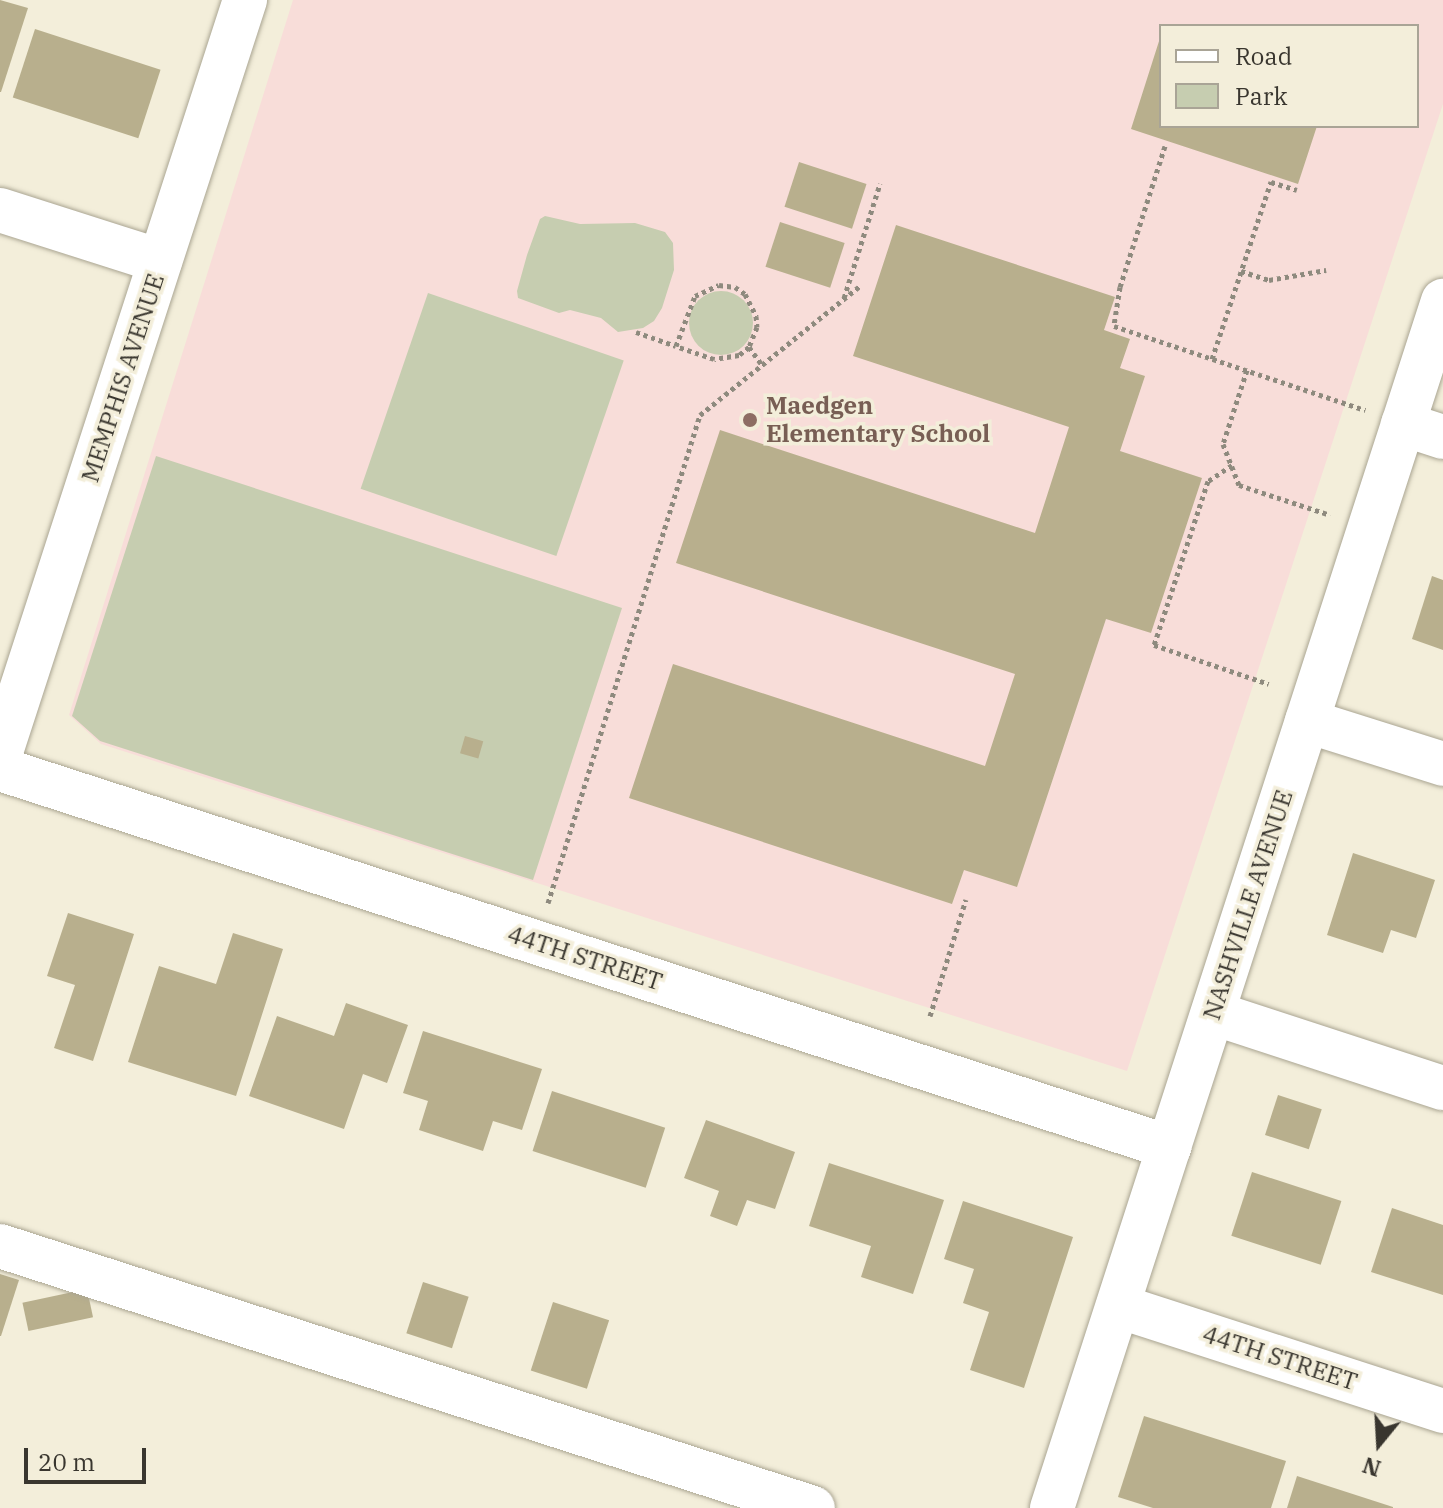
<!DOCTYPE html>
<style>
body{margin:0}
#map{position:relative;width:1443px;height:1508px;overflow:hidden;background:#f3eeda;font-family:"IBM Plex Serif",serif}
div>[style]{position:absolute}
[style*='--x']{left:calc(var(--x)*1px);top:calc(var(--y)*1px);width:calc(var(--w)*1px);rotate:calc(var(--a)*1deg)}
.education>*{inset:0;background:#f8ddd9}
.green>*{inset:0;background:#c6cdb0;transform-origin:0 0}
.round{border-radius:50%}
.building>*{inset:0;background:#b8af8d;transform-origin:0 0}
.path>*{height:5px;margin-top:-2.5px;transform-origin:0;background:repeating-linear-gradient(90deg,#8e8a7e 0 4px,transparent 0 8px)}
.roads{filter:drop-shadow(0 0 2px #aaa592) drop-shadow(0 0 2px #aaa592)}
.minor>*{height:44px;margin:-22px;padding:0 22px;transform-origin:22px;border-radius:22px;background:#fff}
.dots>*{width:22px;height:22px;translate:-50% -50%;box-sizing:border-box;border:4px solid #f3eeda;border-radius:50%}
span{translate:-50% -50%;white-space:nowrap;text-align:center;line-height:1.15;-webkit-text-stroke:7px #f3eeda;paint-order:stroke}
.street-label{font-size:24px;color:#39362f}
.education-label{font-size:24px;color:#785e54;font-weight:700}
.left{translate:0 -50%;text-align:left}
.legend{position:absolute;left:1159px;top:24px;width:260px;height:104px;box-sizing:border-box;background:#f3eeda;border:2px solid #a9a496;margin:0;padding:10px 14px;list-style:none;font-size:24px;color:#39362f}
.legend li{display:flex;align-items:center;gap:16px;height:40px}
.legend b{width:40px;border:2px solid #a9a496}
.north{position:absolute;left:1339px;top:1404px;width:80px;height:80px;-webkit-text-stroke:6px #f3eeda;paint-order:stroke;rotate:198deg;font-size:22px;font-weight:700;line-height:32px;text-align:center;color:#39362f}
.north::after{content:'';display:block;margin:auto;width:28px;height:36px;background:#39362f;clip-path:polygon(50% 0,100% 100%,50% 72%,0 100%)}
.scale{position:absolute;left:24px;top:1448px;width:122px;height:36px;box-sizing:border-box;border:4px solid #39362f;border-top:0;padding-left:10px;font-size:24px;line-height:28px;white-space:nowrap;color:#39362f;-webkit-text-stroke:6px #f3eeda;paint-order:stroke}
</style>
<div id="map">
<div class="education">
<div style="clip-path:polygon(evenodd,293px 0,1443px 0,1443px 104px,1127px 1071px,101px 744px,69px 715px,293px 0,1161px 26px,1417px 26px,1417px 126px,1161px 126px,1161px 26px)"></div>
</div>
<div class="green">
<div style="clip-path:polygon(545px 216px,580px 224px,635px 223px,665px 232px,673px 243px,674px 270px,662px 308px,654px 321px,643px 328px,618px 332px,601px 318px,570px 310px,559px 313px,518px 298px,517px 291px,527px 255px,540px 219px)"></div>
<div class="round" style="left:689px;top:291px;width:64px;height:64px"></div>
<div style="left:428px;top:293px;width:207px;height:207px;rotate:19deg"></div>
<div style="clip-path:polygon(156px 456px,622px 608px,533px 880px,100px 741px,72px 716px)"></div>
</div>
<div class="building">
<div style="clip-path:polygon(0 0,28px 8px,1px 92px,0 92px)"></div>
<div style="left:35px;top:29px;width:132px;height:72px;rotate:18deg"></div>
<div style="clip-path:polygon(1160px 38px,1161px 126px,1317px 126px,1298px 184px,1131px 129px)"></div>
<div style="left:799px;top:162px;width:71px;height:47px;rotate:18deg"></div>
<div style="left:780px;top:222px;width:68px;height:47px;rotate:18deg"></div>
<div style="clip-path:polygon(896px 225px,1115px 297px,1104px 330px,1130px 339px,1120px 368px,1145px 376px,1120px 451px,1202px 478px,1151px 633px,1106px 619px,1017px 887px,964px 870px,952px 904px,629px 798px,673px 664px,985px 766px,1015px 674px,676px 563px,720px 430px,1035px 533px,1069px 427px,853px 356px)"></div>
<div style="clip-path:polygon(1432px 576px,1443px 580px,1443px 650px,1412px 639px)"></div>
<div style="left:465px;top:736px;width:19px;height:18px;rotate:16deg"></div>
<div style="clip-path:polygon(1353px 853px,1435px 880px,1416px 938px,1391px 930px,1383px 953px,1327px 935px)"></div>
<div style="clip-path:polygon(68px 913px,134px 934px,93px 1061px,54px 1048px,75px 985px,47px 976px)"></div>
<div style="clip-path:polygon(233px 933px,283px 949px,236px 1096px,128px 1062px,159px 966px,216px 984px)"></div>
<div style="clip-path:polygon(346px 1003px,408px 1025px,387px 1083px,363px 1074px,344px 1129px,249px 1096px,277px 1016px,334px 1036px)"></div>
<div style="clip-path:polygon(423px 1031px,542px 1069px,522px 1130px,493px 1121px,483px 1151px,419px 1130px,428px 1101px,403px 1093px)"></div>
<div style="left:552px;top:1091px;width:119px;height:63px;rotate:18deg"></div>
<div style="left:1278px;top:1095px;width:46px;height:42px;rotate:18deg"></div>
<div style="clip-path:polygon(706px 1120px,795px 1152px,775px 1209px,747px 1200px,737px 1226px,710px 1216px,719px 1191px,684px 1178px)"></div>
<div style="clip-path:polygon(829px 1163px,944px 1200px,913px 1294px,861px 1277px,871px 1246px,809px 1226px)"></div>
<div style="left:1252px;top:1172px;width:94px;height:67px;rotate:18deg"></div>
<div style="clip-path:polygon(963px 1201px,1073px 1237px,1024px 1388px,970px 1370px,989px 1312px,963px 1303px,974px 1269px,944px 1259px)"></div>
<div style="clip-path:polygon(1392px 1208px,1443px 1225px,1443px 1295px,1371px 1272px)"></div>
<div style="clip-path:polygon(0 1274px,19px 1280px,1px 1336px,0 1336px)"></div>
<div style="left:423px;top:1282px;width:48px;height:54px;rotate:18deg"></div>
<div style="left:87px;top:1289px;width:29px;height:66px;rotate:78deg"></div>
<div style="left:553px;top:1302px;width:59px;height:72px;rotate:18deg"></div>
<div style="clip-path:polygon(1144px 1416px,1286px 1461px,1271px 1508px,1153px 1508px,1118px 1497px)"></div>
<div style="clip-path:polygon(1297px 1476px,1393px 1507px,1393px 1508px,1287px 1508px)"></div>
</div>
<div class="path">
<div style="--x:1165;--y:146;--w:148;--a:107.7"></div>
<div style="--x:1120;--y:287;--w:39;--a:99"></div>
<div style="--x:1114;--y:326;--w:265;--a:18.5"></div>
<div style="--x:1241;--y:271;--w:29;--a:18"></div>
<div style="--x:1269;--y:280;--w:58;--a:-10"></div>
<div style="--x:844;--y:298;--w:120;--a:-72.5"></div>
<div style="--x:636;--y:332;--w:42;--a:19.3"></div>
<div style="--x:749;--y:347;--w:13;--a:141"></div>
<div style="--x:739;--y:355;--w:25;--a:171"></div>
<div style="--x:714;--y:359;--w:40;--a:-161.1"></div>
<div style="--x:676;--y:346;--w:53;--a:-69.2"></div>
<div style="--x:695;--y:296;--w:26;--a:-25"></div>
<div style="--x:719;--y:285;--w:16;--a:7"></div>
<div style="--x:735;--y:287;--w:12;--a:35"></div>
<div style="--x:745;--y:294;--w:25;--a:63"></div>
<div style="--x:756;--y:316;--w:11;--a:85"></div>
<div style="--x:757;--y:327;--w:22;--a:112"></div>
<div style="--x:749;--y:347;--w:22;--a:54"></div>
<div style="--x:1212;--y:359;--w:187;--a:-71.6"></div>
<div style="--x:1271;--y:182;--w:27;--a:17"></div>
<div style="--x:1247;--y:370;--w:78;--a:108"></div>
<div style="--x:1223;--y:444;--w:44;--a:68.7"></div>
<div style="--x:1239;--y:485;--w:96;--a:18.2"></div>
<div style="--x:1232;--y:465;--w:29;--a:146"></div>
<div style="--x:1208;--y:481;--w:173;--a:108.2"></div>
<div style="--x:1154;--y:645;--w:121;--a:18.7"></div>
<div style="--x:548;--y:903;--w:511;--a:-72.7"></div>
<div style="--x:700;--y:415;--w:207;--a:-38.9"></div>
<div style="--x:930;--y:1016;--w:122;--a:-72.9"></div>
</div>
<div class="roads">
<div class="minor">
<div style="--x:0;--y:210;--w:168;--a:17.7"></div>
<div style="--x:1403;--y:424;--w:42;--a:18"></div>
<div style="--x:1307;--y:721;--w:143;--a:17.5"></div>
<div style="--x:0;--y:755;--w:794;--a:-72.02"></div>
<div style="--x:0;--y:769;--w:1229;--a:17.92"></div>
<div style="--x:1213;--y:1013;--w:242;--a:18.1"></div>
<div style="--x:0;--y:1246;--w:854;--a:17.86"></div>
<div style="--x:1118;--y:1306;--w:342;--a:17.9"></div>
<div style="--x:1052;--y:1508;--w:1269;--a:-72.05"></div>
</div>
</div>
<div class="dots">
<div style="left:750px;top:420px;background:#8d6e63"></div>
</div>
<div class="street-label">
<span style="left:123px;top:378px;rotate:-72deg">MEMPHIS AVENUE</span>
<span style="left:1248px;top:905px;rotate:-72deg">NASHVILLE AVENUE</span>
<span style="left:585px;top:958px;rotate:18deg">44TH STREET</span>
<span style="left:1280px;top:1358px;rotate:18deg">44TH STREET</span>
</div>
<div class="education-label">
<span class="left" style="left:766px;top:420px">Maedgen<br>Elementary School</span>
</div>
<ul class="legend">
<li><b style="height:10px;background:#fff"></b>Road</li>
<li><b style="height:22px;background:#c6cdb0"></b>Park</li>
</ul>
<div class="north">N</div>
<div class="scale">20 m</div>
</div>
